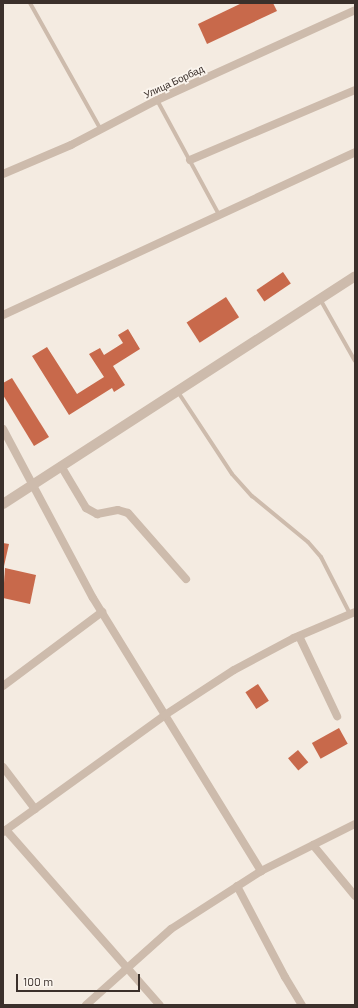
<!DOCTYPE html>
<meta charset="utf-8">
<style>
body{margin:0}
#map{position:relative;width:358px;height:1008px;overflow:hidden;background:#f4ebe1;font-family:Barlow,sans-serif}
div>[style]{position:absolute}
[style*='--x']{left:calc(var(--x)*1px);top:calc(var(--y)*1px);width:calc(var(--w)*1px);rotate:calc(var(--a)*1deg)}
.building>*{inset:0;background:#c8694b;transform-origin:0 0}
.service>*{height:4px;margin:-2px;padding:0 2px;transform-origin:2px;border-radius:2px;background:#cdbbac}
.minor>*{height:8px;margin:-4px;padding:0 4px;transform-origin:4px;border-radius:4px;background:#cdbbac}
.tertiary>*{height:10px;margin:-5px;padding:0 5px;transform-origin:5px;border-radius:5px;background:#cdbbac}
span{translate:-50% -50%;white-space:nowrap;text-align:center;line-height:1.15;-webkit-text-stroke:3.5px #fbf5ee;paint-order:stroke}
.street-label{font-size:10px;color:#3b302b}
.frame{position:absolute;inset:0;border:4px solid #3b302b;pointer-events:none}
.scale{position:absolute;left:16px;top:974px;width:124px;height:18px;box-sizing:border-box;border:2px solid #3b302b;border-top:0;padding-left:5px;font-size:12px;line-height:14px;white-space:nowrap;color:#3b302b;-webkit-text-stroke:3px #fbf5ee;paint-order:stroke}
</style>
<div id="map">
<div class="building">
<div style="clip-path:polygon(242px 3px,273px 3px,277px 11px,207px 44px,198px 24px)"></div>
<div style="left:283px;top:272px;width:14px;height:32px;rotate:56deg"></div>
<div style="left:226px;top:297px;width:24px;height:47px;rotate:57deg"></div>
<div style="clip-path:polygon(128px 329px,140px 349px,113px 366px,125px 385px,114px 392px,112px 388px,69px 415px,32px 356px,47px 347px,77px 394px,104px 377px,89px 354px,100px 348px,104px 355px,123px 343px,118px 335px)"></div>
<div style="clip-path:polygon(12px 378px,49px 437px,34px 446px,3px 395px,3px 383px)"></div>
<div style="clip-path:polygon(3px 543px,9px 544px,4px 566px,3px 566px)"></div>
<div style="clip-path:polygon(5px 568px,36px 575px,30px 604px,3px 598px)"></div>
<div style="left:258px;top:684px;width:20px;height:15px;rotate:57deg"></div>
<div style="left:339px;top:728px;width:18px;height:31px;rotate:61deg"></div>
<div style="left:298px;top:750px;width:16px;height:13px;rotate:50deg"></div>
</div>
<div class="service">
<div style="--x:30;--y:3;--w:143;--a:60.8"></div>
<div style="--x:157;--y:100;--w:128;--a:61.6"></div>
<div style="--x:320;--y:299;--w:71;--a:60.6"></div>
<div style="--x:178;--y:392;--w:98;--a:56.6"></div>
<div style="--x:232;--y:474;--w:30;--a:48"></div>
<div style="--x:252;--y:496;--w:72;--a:39.4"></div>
<div style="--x:308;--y:542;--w:20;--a:49"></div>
<div style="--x:321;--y:557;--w:64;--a:63"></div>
</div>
<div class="minor">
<div style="--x:190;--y:160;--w:179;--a:-23"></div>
<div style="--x:3;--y:174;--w:74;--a:-23.1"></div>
<div style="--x:71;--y:145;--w:97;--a:-27.6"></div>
<div style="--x:157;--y:100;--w:217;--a:-24.4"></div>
<div style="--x:3;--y:315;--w:388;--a:-24.8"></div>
<div style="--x:3;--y:429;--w:191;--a:62"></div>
<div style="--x:93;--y:598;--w:321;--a:58.4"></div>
<div style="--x:61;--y:466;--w:49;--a:59.2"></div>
<div style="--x:86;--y:508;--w:13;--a:29"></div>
<div style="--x:97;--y:514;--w:21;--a:-11"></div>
<div style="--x:118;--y:510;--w:10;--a:17"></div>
<div style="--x:128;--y:513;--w:88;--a:48.7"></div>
<div style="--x:299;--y:636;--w:89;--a:64.6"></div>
<div style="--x:3;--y:686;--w:124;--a:-36.8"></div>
<div style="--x:3;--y:767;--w:53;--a:52.7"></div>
<div style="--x:6;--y:830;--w:233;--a:48.7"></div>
<div style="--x:3;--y:832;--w:200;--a:-35.8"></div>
<div style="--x:165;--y:715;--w:82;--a:-33.1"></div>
<div style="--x:234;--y:670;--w:68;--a:-28.1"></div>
<div style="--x:294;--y:638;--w:66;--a:-23.1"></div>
<div style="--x:313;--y:845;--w:66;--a:50.5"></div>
<div style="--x:237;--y:886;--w:103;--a:62.2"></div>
<div style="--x:285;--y:977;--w:33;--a:59"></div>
<div style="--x:86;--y:1005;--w:114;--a:-41.8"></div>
<div style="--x:171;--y:929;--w:107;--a:-32.8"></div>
<div style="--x:261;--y:871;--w:105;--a:-26.6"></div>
</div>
<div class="tertiary">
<div style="--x:3;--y:504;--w:419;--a:-32.9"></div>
</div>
<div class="street-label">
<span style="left:174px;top:82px;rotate:-25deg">Улица Борбад</span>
</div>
<div class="frame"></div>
<div class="scale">100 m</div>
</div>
